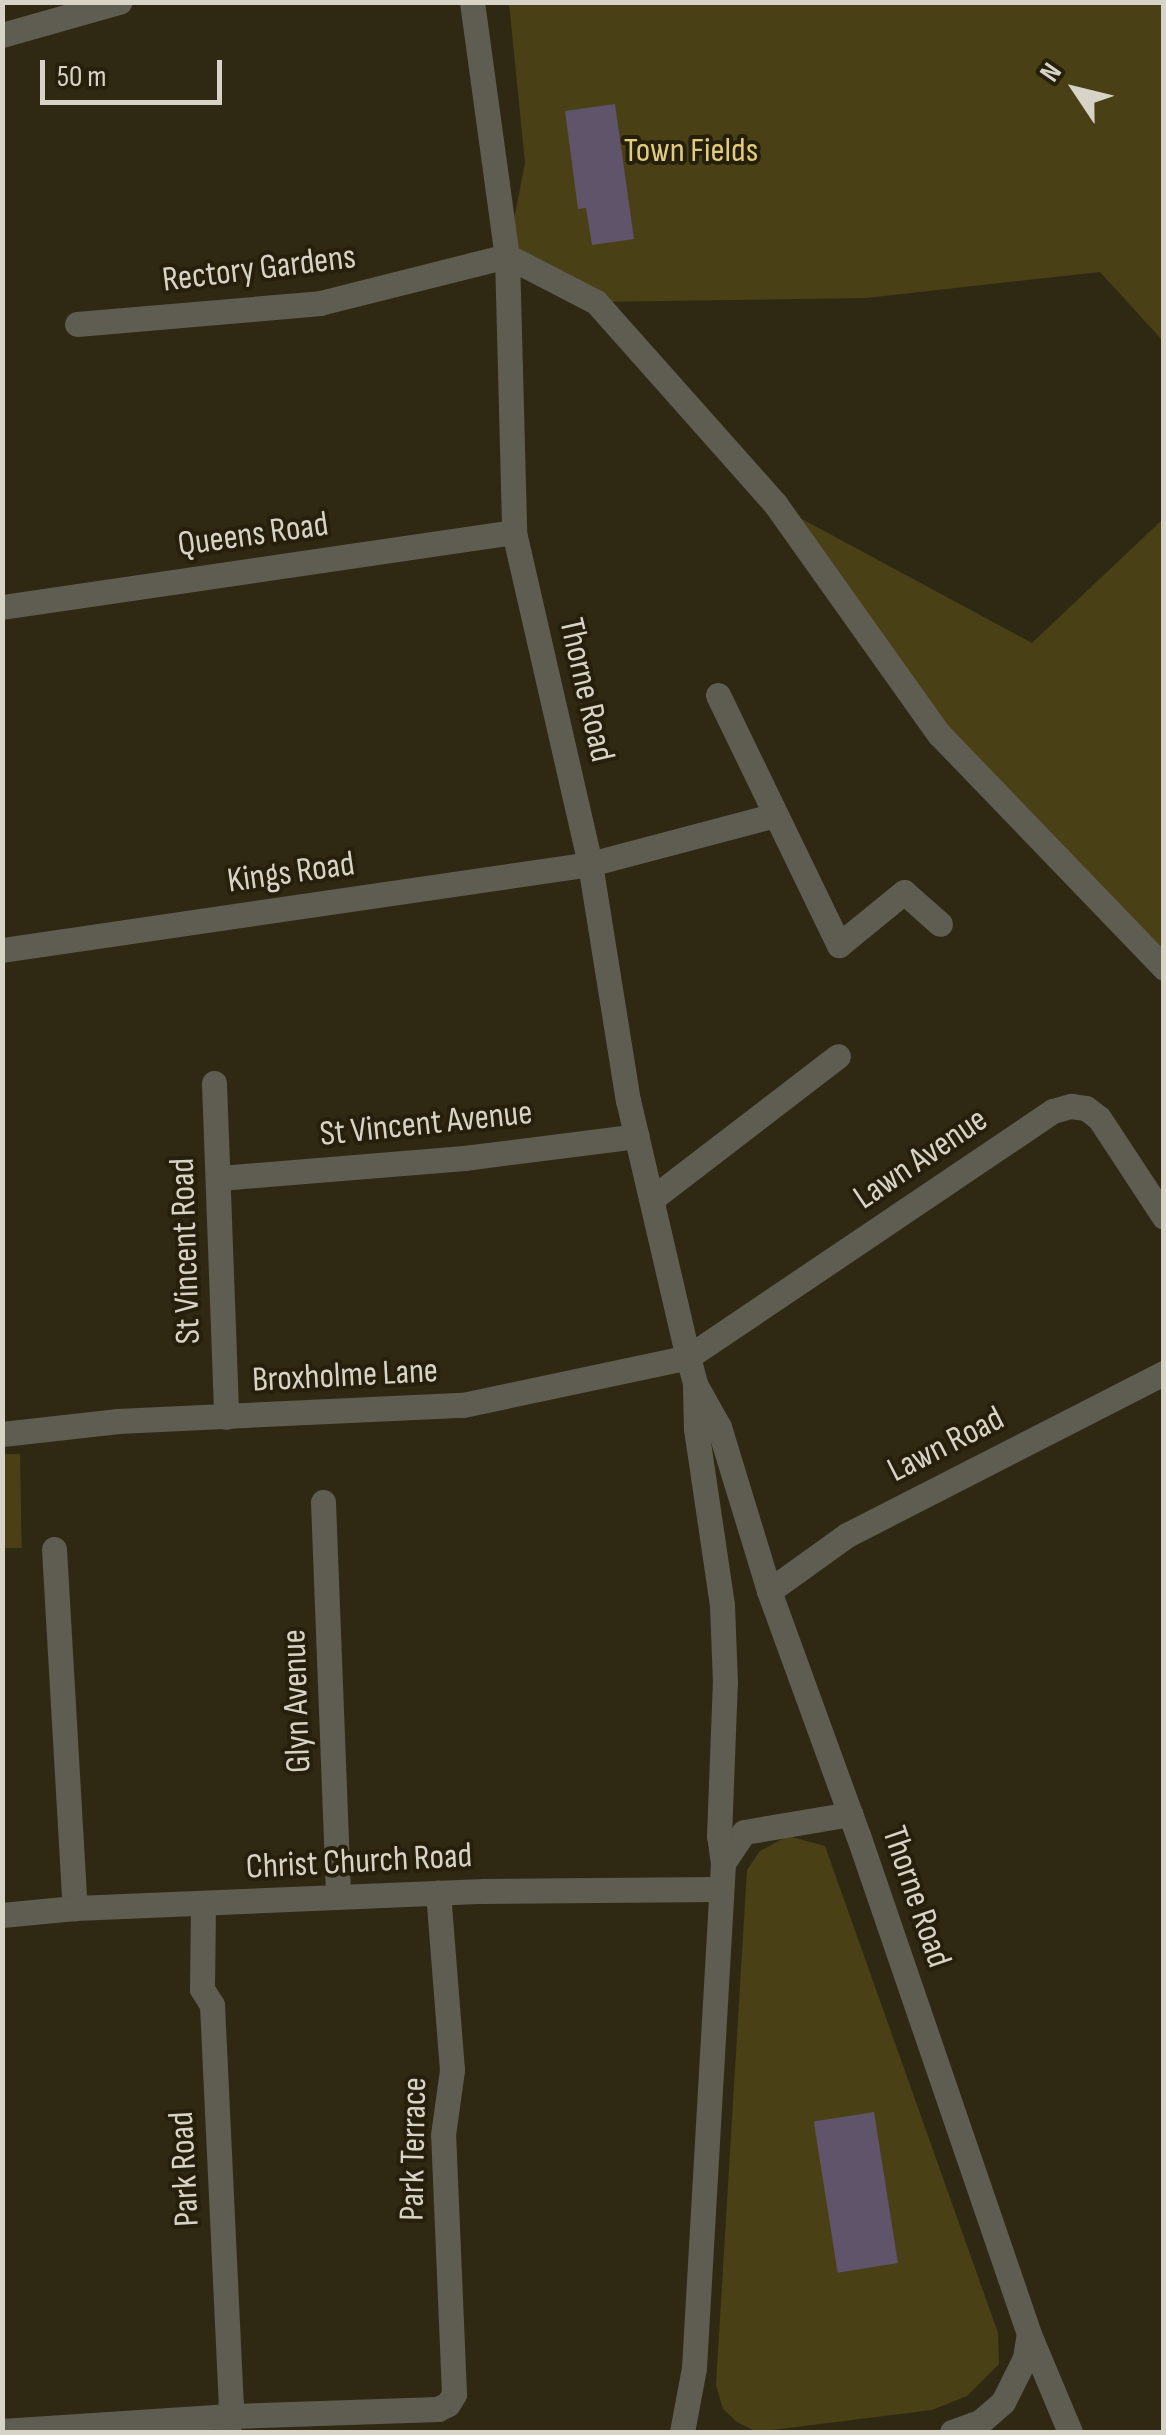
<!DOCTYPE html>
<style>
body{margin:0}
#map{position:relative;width:1166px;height:2435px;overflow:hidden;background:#2f2914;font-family:"Sofia Sans Condensed",sans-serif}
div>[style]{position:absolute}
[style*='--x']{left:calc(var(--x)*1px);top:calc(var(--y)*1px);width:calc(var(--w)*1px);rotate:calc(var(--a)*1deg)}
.green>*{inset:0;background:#4a4016;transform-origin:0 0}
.building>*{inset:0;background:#5f5469;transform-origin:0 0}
.minor>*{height:25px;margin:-12.5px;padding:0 12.5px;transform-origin:12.5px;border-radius:12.5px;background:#5f5c52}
span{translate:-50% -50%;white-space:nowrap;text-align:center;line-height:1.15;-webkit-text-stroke:8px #251f0b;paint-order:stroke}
.park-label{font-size:35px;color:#e2cd7e}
.street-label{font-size:35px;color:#d7d4c7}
.frame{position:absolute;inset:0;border:5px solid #d7d4c7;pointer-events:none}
.north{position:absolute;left:1026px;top:40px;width:100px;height:100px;-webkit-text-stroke:8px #251f0b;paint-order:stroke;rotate:305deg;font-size:28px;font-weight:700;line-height:40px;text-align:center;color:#d7d4c7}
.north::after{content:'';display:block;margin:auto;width:35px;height:45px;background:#d7d4c7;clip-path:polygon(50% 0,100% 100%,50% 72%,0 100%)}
.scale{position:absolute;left:40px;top:60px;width:182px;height:45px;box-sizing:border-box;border:5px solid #d7d4c7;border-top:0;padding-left:12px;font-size:30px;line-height:35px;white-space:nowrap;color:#d7d4c7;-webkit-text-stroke:8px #251f0b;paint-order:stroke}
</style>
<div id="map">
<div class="green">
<div style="clip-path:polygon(509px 3px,1163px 3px,1163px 341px,1100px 272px,866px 298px,596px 302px,507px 256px,525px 163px)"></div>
<div style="clip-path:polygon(776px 505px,1032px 643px,1163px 519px,1163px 968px,939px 734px)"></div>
<div style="left:20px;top:1454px;width:94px;height:18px;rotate:89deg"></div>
<div style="clip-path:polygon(788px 1836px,825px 1846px,998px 2333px,999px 2364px,967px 2396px,932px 2410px,757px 2432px,737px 2422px,723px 2409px,716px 2385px,747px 1870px,760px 1851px)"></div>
</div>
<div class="building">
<div style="clip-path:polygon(615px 104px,634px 239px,592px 245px,586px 208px,578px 209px,565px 111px)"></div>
<div style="left:874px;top:2112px;width:153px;height:61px;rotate:81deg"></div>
</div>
<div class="minor">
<div style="--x:472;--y:2;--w:256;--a:82.2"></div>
<div style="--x:507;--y:256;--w:276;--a:88.5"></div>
<div style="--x:514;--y:532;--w:341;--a:77.1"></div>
<div style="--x:590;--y:864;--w:239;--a:80.9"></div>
<div style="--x:628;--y:1100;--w:264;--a:76.9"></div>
<div style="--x:688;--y:1357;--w:28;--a:75"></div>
<div style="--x:695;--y:1384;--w:49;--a:60.8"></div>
<div style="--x:719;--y:1427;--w:171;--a:73"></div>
<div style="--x:769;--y:1591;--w:260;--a:70"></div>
<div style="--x:858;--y:1835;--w:527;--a:71.08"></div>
<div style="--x:1029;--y:2334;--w:106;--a:67.3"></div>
<div style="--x:2;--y:35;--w:122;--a:-15.8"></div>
<div style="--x:77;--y:324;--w:244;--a:-4.9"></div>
<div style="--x:320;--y:303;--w:193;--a:-14.1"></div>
<div style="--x:507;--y:256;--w:100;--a:27.3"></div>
<div style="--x:596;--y:302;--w:271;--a:48.4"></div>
<div style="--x:776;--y:505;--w:281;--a:54.6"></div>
<div style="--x:939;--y:734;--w:325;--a:46.1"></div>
<div style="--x:2;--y:607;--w:517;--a:-8.33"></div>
<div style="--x:718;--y:695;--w:278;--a:64.2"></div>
<div style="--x:839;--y:945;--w:84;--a:-39.2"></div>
<div style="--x:904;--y:892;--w:48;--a:41.6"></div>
<div style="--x:2;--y:950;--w:594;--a:-8.32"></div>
<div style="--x:590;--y:864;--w:192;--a:-14.8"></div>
<div style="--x:214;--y:1083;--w:334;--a:87.9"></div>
<div style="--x:220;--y:1178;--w:245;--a:-4.7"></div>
<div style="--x:464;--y:1158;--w:174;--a:-7.2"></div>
<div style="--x:653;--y:1198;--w:233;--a:-37.5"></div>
<div style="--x:2;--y:1434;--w:117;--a:-6.4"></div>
<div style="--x:118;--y:1421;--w:345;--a:-2.7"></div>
<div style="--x:463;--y:1405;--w:230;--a:-12"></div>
<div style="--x:688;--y:1357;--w:440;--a:-34"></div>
<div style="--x:1053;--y:1111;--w:19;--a:-16"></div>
<div style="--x:1071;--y:1106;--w:15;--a:8"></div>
<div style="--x:1086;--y:1108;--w:16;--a:38"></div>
<div style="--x:1099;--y:1118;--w:118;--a:56.7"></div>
<div style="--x:323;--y:1502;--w:395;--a:87.8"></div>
<div style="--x:54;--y:1549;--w:360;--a:86.7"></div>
<div style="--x:769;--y:1591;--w:96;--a:-35.7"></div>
<div style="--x:847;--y:1535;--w:356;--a:-27.1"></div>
<div style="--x:723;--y:1863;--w:37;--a:-56"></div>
<div style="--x:744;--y:1832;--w:108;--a:-9.6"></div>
<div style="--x:203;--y:1905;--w:84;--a:90.7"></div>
<div style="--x:202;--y:1989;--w:19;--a:58"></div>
<div style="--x:212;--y:2005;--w:398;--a:87.3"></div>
<div style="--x:231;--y:2403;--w:29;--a:96"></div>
<div style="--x:2;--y:1915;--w:73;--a:-5.5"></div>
<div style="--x:75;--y:1908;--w:409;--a:-2.4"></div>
<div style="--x:484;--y:1891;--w:236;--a:-0.5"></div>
<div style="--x:2;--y:2431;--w:228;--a:-3.8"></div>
<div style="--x:230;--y:2416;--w:208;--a:-1.9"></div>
<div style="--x:438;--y:2409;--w:11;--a:-27"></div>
<div style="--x:448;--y:2404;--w:12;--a:-59"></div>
<div style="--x:454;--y:2394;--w:259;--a:-92.4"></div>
<div style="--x:443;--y:2135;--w:66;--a:-82.1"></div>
<div style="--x:452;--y:2070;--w:178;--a:-94.5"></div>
<div style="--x:682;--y:2432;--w:65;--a:-79.4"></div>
<div style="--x:694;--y:2368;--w:506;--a:-86.71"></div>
<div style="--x:723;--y:1863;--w:27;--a:-98"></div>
<div style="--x:719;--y:1836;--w:153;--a:-87.8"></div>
<div style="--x:725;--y:1683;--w:78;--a:-92.2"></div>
<div style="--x:722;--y:1605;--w:178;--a:-98.4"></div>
<div style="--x:696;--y:1429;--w:40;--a:-91.4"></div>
<div style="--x:952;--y:2432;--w:30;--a:-20"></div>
<div style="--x:980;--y:2422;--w:30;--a:-41"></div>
<div style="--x:1003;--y:2402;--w:49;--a:-63.4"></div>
<div style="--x:1025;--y:2358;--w:24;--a:-81"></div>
</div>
<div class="park-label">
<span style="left:691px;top:151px">Town Fields</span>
</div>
<div class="street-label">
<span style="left:259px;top:269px;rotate:-7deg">Rectory Gardens</span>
<span style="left:253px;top:535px;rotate:-8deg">Queens Road</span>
<span style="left:586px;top:690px;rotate:77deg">Thorne Road</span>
<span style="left:291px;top:873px;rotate:-8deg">Kings Road</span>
<span style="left:426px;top:1124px;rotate:-6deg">St Vincent Avenue</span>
<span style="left:921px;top:1159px;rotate:-34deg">Lawn Avenue</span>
<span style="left:186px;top:1251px;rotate:-92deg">St Vincent Road</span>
<span style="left:345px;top:1376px;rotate:-3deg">Broxholme Lane</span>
<span style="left:946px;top:1445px;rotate:-27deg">Lawn Road</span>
<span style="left:297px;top:1701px;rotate:-92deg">Glyn Avenue</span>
<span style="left:359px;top:1862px;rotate:-3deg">Christ Church Road</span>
<span style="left:916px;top:1897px;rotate:71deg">Thorne Road</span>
<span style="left:414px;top:2149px;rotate:-89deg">Park Terrace</span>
<span style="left:185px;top:2169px;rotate:-93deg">Park Road</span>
</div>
<div class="frame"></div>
<div class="north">N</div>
<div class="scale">50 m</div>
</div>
